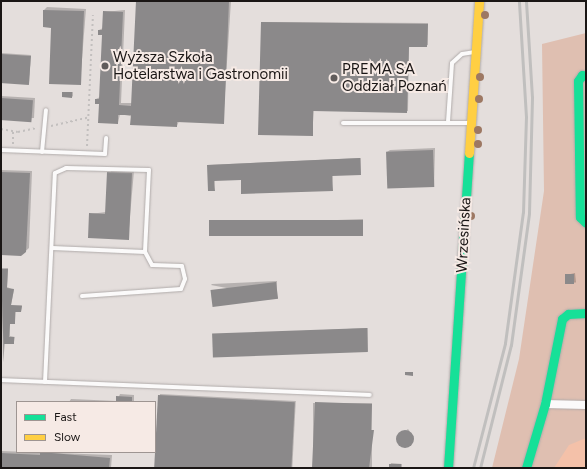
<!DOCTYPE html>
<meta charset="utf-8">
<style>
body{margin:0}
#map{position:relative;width:587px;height:469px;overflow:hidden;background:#e4dedc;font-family:Figtree,sans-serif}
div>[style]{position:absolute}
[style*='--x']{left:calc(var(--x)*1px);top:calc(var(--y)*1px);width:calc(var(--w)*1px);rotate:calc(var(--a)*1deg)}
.green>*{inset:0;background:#dfbfb1}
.water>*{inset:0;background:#f4c1a9}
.shadow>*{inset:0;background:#0003;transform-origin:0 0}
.building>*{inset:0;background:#8b898a;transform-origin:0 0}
.round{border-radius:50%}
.path>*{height:2px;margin-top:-1px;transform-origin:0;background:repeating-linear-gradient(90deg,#c2bfbe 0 2px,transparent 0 5px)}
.roads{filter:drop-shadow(0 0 1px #b0abaa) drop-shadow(0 0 1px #b0abaa)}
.lane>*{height:4px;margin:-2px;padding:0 2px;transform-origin:2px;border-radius:2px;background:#fbfafa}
.street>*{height:8px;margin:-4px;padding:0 4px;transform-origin:4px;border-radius:4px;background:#fbfafa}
.fast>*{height:9px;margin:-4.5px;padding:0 4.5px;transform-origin:4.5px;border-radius:4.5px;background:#16e098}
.slow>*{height:9px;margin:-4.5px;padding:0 4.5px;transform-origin:4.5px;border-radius:4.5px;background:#ffcf43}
.rail>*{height:3px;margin:-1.5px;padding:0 1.5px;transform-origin:1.5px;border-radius:1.5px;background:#c0bfbe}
.trees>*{width:8px;height:8px;margin:-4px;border-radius:50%;background:#9d7863}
.dots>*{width:11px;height:11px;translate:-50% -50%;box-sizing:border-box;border:2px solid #f6eae5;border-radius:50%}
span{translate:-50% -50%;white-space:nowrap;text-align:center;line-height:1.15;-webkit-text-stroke:4px #f6eae5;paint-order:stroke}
.poi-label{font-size:15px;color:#1a1615}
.left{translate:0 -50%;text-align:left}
.street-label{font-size:15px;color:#1a1615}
.frame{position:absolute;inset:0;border:2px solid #1a1615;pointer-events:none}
.legend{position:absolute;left:16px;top:401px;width:140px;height:52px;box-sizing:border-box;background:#f6eae5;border:1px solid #9e9592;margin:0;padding:5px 7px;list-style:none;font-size:12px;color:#1a1615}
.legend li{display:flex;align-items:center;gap:8px;height:20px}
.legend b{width:20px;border:1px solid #9e9592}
</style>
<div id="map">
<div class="green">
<div style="clip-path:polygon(586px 33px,586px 468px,492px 468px,519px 359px,544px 191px,542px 44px)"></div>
</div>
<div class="water">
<div style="clip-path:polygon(586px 438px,586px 468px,554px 468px,569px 445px)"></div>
</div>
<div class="shadow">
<div style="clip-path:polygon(137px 1px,231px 1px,223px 123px,179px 121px,177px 126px,120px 114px,118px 123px,96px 99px,100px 97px,103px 34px,99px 30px,103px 28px,104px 12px,125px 10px,121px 103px,132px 103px)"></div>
<div style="clip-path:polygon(47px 7px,86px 9px,80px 84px,44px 10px)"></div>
<div style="clip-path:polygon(263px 22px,428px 23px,428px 45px,409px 46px,408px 111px,314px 110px,312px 135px)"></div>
<div style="left:1px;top:53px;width:30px;height:29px;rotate:4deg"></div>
<div style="clip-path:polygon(63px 92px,73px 92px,73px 96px,72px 97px)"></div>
<div style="clip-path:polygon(1px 96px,35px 98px,34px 118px,1px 119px)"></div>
<div style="clip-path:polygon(435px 148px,434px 186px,387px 152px,390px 150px)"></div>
<div style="clip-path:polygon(361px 158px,361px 173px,333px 175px,332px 190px,242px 179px,215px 180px,214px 190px,208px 165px)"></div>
<div style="clip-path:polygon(1px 170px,32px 171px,29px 248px,21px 255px,1px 254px)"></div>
<div style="clip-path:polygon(111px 170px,134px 171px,128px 239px,90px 214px,106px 212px)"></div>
<div style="clip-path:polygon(363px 219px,363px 235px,210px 226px,211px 225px)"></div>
<div style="clip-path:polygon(1px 268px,8px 268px,7px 287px,14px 290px,11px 305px,22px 305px,21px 311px,16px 311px,15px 322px,10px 323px,10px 336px,15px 337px,14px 342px,5px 343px,3px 362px)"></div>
<div style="clip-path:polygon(575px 273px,576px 282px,575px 283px,566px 275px)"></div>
<div style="clip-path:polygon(277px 281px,277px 298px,211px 285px,212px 284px)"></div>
<div style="clip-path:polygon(368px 328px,368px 351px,213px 336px,214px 335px)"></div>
<div style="clip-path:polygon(120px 394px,134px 395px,134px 402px,69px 402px,71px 399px,117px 401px)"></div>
<div style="left:160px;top:394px;width:136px;height:74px;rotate:3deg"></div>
<div style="left:372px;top:403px;width:65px;height:59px;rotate:90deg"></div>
<div style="clip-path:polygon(408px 429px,414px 437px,405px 448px,397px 437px)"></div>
<div style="clip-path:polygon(1px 451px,112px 455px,111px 468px,1px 468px)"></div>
<div style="clip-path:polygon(391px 463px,402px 464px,402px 468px,390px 468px)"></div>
</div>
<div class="building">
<div style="clip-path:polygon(136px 1px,229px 1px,224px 124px,177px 122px,177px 127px,130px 125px,131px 115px,118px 115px,118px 124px,98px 123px,99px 104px,95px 104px,95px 99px,99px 99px,102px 35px,98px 35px,98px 30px,102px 30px,103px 11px,123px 12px,119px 105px,131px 106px)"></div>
<div style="clip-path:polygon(43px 10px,84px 11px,81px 85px,49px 84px,51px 28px,43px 27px)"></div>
<div style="clip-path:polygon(261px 22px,428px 24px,427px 47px,409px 47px,407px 113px,313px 111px,313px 136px,258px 135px)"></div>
<div style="left:1px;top:54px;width:30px;height:29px;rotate:4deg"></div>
<div style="clip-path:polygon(62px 92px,72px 92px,72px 98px,62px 97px)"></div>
<div style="left:1px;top:98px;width:32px;height:22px;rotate:4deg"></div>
<div style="left:433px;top:150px;width:37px;height:47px;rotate:88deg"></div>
<div style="clip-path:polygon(360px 158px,361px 175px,332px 176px,333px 191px,241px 194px,241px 180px,214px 181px,215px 191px,208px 191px,207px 165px)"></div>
<div style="clip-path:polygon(1px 172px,30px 173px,26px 252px,21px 256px,1px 255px)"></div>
<div style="clip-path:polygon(107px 172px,132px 173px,129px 240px,88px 238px,89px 213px,105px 214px)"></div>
<div style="left:363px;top:220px;width:16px;height:154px;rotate:90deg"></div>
<div style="clip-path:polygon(1px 269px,8px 269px,7px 288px,14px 289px,11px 305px,22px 306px,21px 312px,15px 312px,15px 324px,10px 324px,9px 337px,14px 337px,14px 344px,4px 344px,4px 363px)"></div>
<div style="left:565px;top:274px;width:9px;height:10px"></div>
<div style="left:276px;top:282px;width:17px;height:66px;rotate:83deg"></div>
<div style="left:367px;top:328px;width:24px;height:155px;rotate:88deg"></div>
<div style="clip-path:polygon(405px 372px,413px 372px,413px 376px,405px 375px)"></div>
<div style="left:158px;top:395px;width:137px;height:73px;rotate:3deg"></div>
<div style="clip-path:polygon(116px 396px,132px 397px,132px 402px,116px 402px)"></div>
<div style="clip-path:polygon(315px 402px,372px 404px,371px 430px,374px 430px,369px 468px,312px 468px)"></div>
<div class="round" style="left:396px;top:430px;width:18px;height:18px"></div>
<div style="clip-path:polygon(40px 452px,110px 458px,109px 468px,1px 468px,1px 453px,40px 455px)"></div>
<div style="left:389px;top:464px;width:12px;height:4px"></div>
</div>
<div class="path">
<div style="--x:51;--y:126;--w:37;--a:-13"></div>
<div style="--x:1;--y:129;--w:17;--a:10"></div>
<div style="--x:18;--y:132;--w:19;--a:-12"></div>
<div style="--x:13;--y:144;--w:13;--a:-90"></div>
<div style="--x:87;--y:146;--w:131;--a:-87.4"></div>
</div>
<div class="roads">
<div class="lane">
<div style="--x:448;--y:122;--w:59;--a:-86.1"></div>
<div style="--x:452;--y:63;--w:13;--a:-42"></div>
<div style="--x:462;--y:54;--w:12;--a:-9"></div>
<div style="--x:343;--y:123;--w:126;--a:0"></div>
<div style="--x:1;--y:150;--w:104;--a:2.2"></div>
<div style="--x:105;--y:154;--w:16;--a:-86"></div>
<div style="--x:42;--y:152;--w:42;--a:-84.6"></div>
<div style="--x:82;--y:296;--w:99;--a:-4"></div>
<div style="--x:181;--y:289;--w:11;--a:-68"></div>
<div style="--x:185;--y:279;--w:13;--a:-103"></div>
<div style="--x:182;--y:266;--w:30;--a:-178"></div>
<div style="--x:152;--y:265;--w:15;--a:-118"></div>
<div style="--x:1;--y:380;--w:369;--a:2.3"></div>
<div style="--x:45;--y:382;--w:209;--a:-87.3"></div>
<div style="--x:55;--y:173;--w:12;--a:-24"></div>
<div style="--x:66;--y:168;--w:83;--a:1.4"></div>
<div style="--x:149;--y:170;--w:82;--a:92.8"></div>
<div style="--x:145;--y:252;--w:93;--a:-177.5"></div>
</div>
<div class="street">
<div style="--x:545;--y:404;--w:41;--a:1.4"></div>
</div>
<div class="fast">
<div style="--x:586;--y:76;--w:4;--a:-166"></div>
<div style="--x:582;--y:75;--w:7;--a:124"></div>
<div style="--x:578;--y:81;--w:136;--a:89.2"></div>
<div style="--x:580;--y:217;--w:8;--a:45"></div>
<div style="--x:448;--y:468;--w:316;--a:-86.2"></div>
<div style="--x:526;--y:468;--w:67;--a:-73.5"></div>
<div style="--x:545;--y:404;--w:87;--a:-78.7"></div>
<div style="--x:562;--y:319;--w:8;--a:-40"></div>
<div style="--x:568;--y:314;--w:18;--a:-3"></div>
</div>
<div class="slow">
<div style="--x:469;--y:153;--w:152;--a:-86.2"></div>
</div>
</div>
<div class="rail">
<div style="--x:473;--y:468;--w:129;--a:-75.6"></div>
<div style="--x:505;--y:343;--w:132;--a:-82.2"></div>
<div style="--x:523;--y:212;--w:95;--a:-88.2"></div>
<div style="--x:526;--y:117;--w:116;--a:-93.5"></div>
<div style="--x:480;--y:468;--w:127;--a:-75.9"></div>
<div style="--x:511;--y:345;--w:133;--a:-82.2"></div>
<div style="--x:529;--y:213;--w:116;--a:-88.5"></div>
<div style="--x:532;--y:97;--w:96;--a:-93.6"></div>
</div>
<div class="trees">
<div style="left:485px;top:15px"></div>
<div style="left:480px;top:77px"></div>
<div style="left:479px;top:99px"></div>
<div style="left:478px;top:130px"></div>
<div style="left:478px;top:144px"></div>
<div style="left:471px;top:216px"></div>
</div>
<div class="dots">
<div style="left:105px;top:66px;background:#615c5b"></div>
<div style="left:334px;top:78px;background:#615c5b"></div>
</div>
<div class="poi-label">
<span class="left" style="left:113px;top:66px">Wyższa Szkoła<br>Hotelarstwa i Gastronomii</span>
<span class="left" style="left:342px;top:78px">PREMA SA<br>Oddział Poznań</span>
</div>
<div class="street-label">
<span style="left:464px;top:235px;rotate:-87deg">Wrzesińska</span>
</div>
<div class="frame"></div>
<ul class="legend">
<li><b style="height:5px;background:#16e098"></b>Fast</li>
<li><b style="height:5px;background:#ffcf43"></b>Slow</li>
</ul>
</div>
